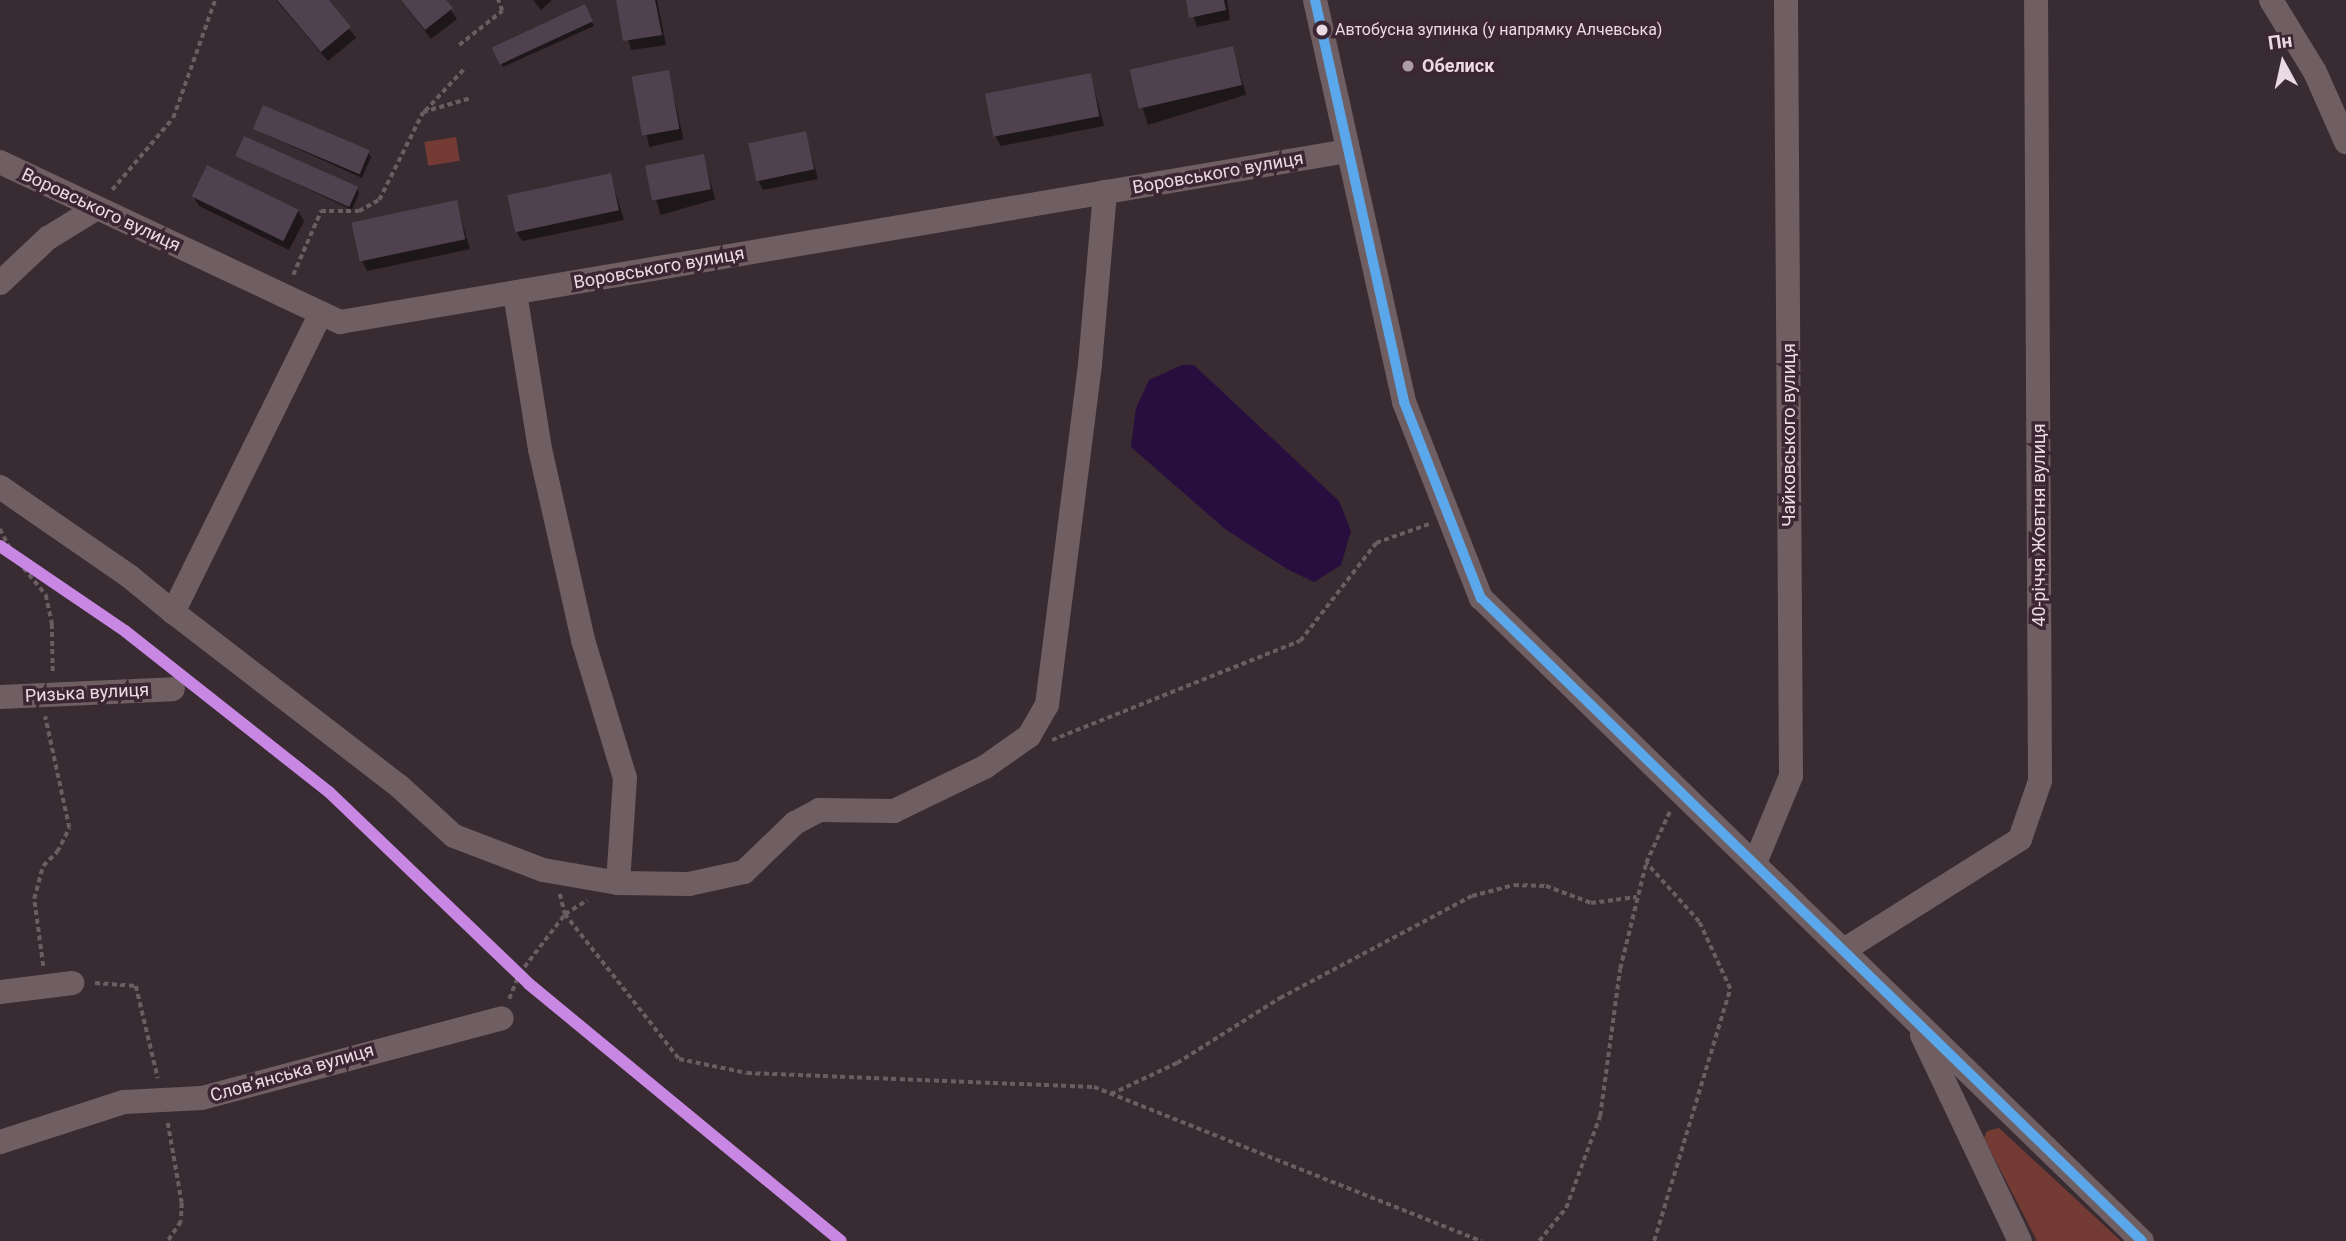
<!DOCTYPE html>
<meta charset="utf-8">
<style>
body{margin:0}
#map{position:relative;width:2346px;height:1241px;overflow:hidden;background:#382b32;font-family:Roboto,sans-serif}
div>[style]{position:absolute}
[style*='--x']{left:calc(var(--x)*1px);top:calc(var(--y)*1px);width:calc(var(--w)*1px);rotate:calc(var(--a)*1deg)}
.green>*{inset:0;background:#743b35;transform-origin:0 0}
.water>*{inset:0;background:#280e3e}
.shadow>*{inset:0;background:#0007;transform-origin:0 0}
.building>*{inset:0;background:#4f414d;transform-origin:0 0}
.path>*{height:3.5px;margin-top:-1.75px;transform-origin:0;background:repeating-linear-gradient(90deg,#6b5e62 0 5px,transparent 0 8.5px)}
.minor>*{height:24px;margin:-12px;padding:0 12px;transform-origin:12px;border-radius:12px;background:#6f5f62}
.bus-1>*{height:10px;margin:-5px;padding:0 5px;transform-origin:5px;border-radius:5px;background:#5aa8eb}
.rail-1>*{height:12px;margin:-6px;padding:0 6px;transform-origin:6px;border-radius:6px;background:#c787e3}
.dots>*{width:19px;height:19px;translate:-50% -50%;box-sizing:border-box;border:4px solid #3d2633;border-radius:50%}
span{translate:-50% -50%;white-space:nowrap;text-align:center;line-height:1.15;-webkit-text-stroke:7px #3d2633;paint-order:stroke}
.bus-label{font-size:16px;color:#eadae2}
.left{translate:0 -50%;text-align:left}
.poi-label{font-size:18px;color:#eadae2;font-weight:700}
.street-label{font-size:18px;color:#eadae2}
.north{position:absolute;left:2248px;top:28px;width:70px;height:70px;-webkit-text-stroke:5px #3d2633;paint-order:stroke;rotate:352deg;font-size:19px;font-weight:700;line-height:28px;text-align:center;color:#eadae2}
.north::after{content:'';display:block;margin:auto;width:24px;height:32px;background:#eadae2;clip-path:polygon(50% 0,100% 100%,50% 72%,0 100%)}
</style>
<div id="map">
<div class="green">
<div style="left:456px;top:137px;width:24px;height:32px;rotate:81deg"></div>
<div style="clip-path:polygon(1999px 1128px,2120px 1240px,2120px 1241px,2037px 1241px,1984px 1138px,1987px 1131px)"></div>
</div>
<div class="water">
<div style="clip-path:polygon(1182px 365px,1194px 365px,1339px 501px,1351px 531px,1341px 565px,1314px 582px,1287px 569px,1225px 529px,1131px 447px,1136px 408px,1149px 380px)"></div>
</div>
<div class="shadow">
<div style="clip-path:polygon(276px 0,327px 0,356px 38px,328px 61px)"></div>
<div style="clip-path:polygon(401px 0,444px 0,457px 19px,431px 39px)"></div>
<div style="clip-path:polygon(533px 0,552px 0,541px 10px)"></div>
<div style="clip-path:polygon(618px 0,657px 0,666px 45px,631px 50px)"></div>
<div style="clip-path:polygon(1188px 0,1227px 0,1230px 20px,1197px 27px)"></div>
<div style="clip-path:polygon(584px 6px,594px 26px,503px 67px,501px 63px)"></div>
<div style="left:1232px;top:48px;width:49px;height:103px;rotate:73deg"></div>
<div style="left:668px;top:72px;width:69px;height:35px;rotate:77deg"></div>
<div style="clip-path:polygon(1090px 74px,1104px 126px,1001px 146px,995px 136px)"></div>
<div style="clip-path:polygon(254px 129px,368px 152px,371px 157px,362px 178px)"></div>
<div style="clip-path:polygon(805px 133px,818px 179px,763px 190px,758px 180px)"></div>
<div style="clip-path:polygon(238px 156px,357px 189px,359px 193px,352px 210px)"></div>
<div style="left:703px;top:156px;width:45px;height:57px;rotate:74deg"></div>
<div style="clip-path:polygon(610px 175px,624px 220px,522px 241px,516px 231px)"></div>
<div style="clip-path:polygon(193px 196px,298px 211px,304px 221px,289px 250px,199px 206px)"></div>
<div style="clip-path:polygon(456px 202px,470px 249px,367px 271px,362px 261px)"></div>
</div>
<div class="building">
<div style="clip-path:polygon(277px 0,329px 0,351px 27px,321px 52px)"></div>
<div style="clip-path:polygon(401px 0,446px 0,453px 8px,425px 30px)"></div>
<div style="clip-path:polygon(616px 0,655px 0,662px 35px,623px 41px)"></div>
<div style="clip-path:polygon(1186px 0,1224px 0,1226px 10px,1189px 18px)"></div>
<div style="left:585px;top:4px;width:19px;height:103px;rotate:65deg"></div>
<div style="left:1233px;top:46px;width:40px;height:106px;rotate:77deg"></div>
<div style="left:669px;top:70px;width:60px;height:38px;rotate:80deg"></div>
<div style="left:1091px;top:73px;width:44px;height:108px;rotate:79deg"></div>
<div style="left:263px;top:105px;width:116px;height:26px;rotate:23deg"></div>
<div style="left:806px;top:131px;width:39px;height:59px;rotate:78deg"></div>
<div style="left:244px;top:136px;width:125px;height:22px;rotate:24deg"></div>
<div style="left:704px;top:154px;width:36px;height:60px;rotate:79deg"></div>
<div style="left:207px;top:165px;width:102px;height:35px;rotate:26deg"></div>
<div style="left:611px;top:173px;width:38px;height:106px;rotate:78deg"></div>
<div style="left:457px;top:200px;width:40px;height:108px;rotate:78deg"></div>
</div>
<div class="path">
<div style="--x:459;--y:45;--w:55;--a:-38.3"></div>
<div style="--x:502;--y:11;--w:12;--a:-110"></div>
<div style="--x:425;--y:111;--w:57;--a:-47.1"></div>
<div style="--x:112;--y:190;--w:94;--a:-49.7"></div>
<div style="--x:173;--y:118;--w:125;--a:-70.4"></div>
<div style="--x:293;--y:275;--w:70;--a:-66.4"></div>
<div style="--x:321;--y:211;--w:38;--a:0"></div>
<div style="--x:359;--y:211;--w:23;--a:-29"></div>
<div style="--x:379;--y:200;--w:98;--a:-63.4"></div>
<div style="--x:423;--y:112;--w:50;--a:-16.3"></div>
<div style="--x:0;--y:529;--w:29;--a:63"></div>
<div style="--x:13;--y:555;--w:52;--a:50.5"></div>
<div style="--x:46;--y:595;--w:30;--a:78"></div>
<div style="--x:52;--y:624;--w:49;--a:88.8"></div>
<div style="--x:1052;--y:740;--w:267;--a:-21.8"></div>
<div style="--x:1300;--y:641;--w:124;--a:-52.2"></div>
<div style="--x:1376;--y:543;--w:56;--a:-19.7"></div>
<div style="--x:560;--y:894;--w:21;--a:76"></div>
<div style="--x:565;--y:914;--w:184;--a:51.8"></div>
<div style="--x:679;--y:1059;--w:69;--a:11.6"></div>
<div style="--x:747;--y:1073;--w:347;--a:2.3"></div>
<div style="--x:1094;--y:1087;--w:417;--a:21.7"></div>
<div style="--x:43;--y:966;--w:68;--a:-97.7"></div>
<div style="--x:34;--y:899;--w:34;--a:-75"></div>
<div style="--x:43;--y:866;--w:20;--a:-45"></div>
<div style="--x:57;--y:852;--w:27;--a:-63"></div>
<div style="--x:69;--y:828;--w:114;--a:-102.2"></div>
<div style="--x:95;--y:983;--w:41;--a:4.2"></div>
<div style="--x:136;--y:986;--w:95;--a:76.6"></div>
<div style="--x:509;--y:999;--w:27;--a:-68"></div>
<div style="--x:519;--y:974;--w:76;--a:-52.5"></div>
<div style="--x:565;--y:914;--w:26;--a:-32"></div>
<div style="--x:1111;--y:1094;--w:73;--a:-25.2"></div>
<div style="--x:1177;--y:1063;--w:122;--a:-32.3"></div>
<div style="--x:1280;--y:998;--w:217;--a:-28"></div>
<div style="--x:1472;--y:896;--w:43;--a:-14.7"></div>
<div style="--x:1514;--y:885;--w:32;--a:2"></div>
<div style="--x:1546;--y:886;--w:48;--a:20.7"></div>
<div style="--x:1591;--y:903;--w:46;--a:-7.4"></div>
<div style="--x:168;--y:1123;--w:81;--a:80.1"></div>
<div style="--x:182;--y:1203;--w:19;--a:93"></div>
<div style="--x:181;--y:1222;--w:23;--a:124"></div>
<div style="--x:1539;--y:1241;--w:43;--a:-50.7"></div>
<div style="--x:1566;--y:1208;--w:98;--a:-69.7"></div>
<div style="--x:1600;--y:1116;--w:148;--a:-82.3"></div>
<div style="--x:1620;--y:969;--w:109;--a:-76.2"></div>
<div style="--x:1654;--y:1241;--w:263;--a:-73.2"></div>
<div style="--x:1730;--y:989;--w:74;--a:-114.8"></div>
<div style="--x:1699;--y:922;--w:79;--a:-131.9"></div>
<div style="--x:1646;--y:863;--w:57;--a:-65.2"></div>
</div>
<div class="minor">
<div style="--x:1315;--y:0;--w:412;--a:77.5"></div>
<div style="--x:1404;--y:402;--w:211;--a:68.6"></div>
<div style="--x:1481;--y:598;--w:922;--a:44.21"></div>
<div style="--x:2271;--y:0;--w:84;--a:58.6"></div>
<div style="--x:2315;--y:72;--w:77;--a:66.1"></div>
<div style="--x:0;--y:162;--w:376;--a:25.2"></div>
<div style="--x:340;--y:322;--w:1022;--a:-9.63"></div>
<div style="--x:0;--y:283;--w:66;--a:-43.2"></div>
<div style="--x:48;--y:238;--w:57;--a:-31.5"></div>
<div style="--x:515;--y:293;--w:158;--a:80.9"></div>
<div style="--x:540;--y:449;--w:196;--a:77.3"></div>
<div style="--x:583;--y:640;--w:144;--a:73.1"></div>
<div style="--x:625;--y:778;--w:105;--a:93.8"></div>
<div style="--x:321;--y:313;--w:334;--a:116.3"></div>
<div style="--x:173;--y:612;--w:285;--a:37.6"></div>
<div style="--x:399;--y:786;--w:74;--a:42.3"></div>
<div style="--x:454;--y:836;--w:95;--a:20.9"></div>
<div style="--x:543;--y:870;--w:76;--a:9.8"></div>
<div style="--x:618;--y:883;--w:71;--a:0.8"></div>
<div style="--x:689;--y:884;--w:56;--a:-12.3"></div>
<div style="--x:744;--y:872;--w:71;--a:-43.9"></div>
<div style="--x:795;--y:823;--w:27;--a:-28"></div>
<div style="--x:819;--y:810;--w:75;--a:0.8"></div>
<div style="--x:894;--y:811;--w:101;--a:-25.8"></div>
<div style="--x:985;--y:767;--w:54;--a:-35.2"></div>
<div style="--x:1029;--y:736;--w:36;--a:-60"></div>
<div style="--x:1047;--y:705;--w:344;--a:-82.8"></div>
<div style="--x:1090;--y:364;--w:173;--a:-85"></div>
<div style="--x:0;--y:487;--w:157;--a:34.6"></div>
<div style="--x:129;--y:576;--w:57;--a:39.3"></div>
<div style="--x:0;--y:697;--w:173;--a:-2.6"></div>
<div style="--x:1755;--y:863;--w:94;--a:-67.5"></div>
<div style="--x:1791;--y:776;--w:776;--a:-90.37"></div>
<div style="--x:1844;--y:950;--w:208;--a:-32.2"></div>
<div style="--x:2020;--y:839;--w:61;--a:-71"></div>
<div style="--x:2040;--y:781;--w:781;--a:-90.29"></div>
<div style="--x:0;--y:992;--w:73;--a:-7.1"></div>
<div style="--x:1922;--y:1035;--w:228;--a:64.6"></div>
<div style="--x:0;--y:1142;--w:130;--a:-17.9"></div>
<div style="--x:124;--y:1102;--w:78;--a:-2.9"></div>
<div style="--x:202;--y:1098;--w:310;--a:-14.9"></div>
</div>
<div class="bus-1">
<div style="--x:1315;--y:0;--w:412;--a:77.5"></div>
<div style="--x:1404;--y:402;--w:211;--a:68.6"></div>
<div style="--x:1481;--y:598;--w:922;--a:44.21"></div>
</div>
<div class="rail-1">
<div style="--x:0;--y:546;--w:151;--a:34.2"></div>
<div style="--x:125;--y:631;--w:260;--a:38.3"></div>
<div style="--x:329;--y:792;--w:277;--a:43.8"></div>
<div style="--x:529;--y:984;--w:404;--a:39.5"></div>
</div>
<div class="dots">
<div style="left:1322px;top:30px;background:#eadae2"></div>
<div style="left:1408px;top:66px;background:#ac9da4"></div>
</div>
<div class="bus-label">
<span class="left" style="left:1335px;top:30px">Автобусна зупинка (у напрямку Алчевська)</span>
</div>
<div class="poi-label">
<span class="left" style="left:1422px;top:66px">Обелиск</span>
</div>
<div class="street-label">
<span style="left:1218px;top:173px;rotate:-10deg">Воровського вулиця</span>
<span style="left:101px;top:210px;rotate:25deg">Воровського вулиця</span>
<span style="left:659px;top:268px;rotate:-10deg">Воровського вулиця</span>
<span style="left:1789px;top:435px;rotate:-90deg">Чайковського вулиця</span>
<span style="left:2039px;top:525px;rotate:-90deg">40-річчя Жовтня вулиця</span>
<span style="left:87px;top:693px;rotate:-3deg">Ризька вулиця</span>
<span style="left:292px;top:1073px;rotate:-16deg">Слов’янська вулиця</span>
</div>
<div class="north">Пн</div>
</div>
